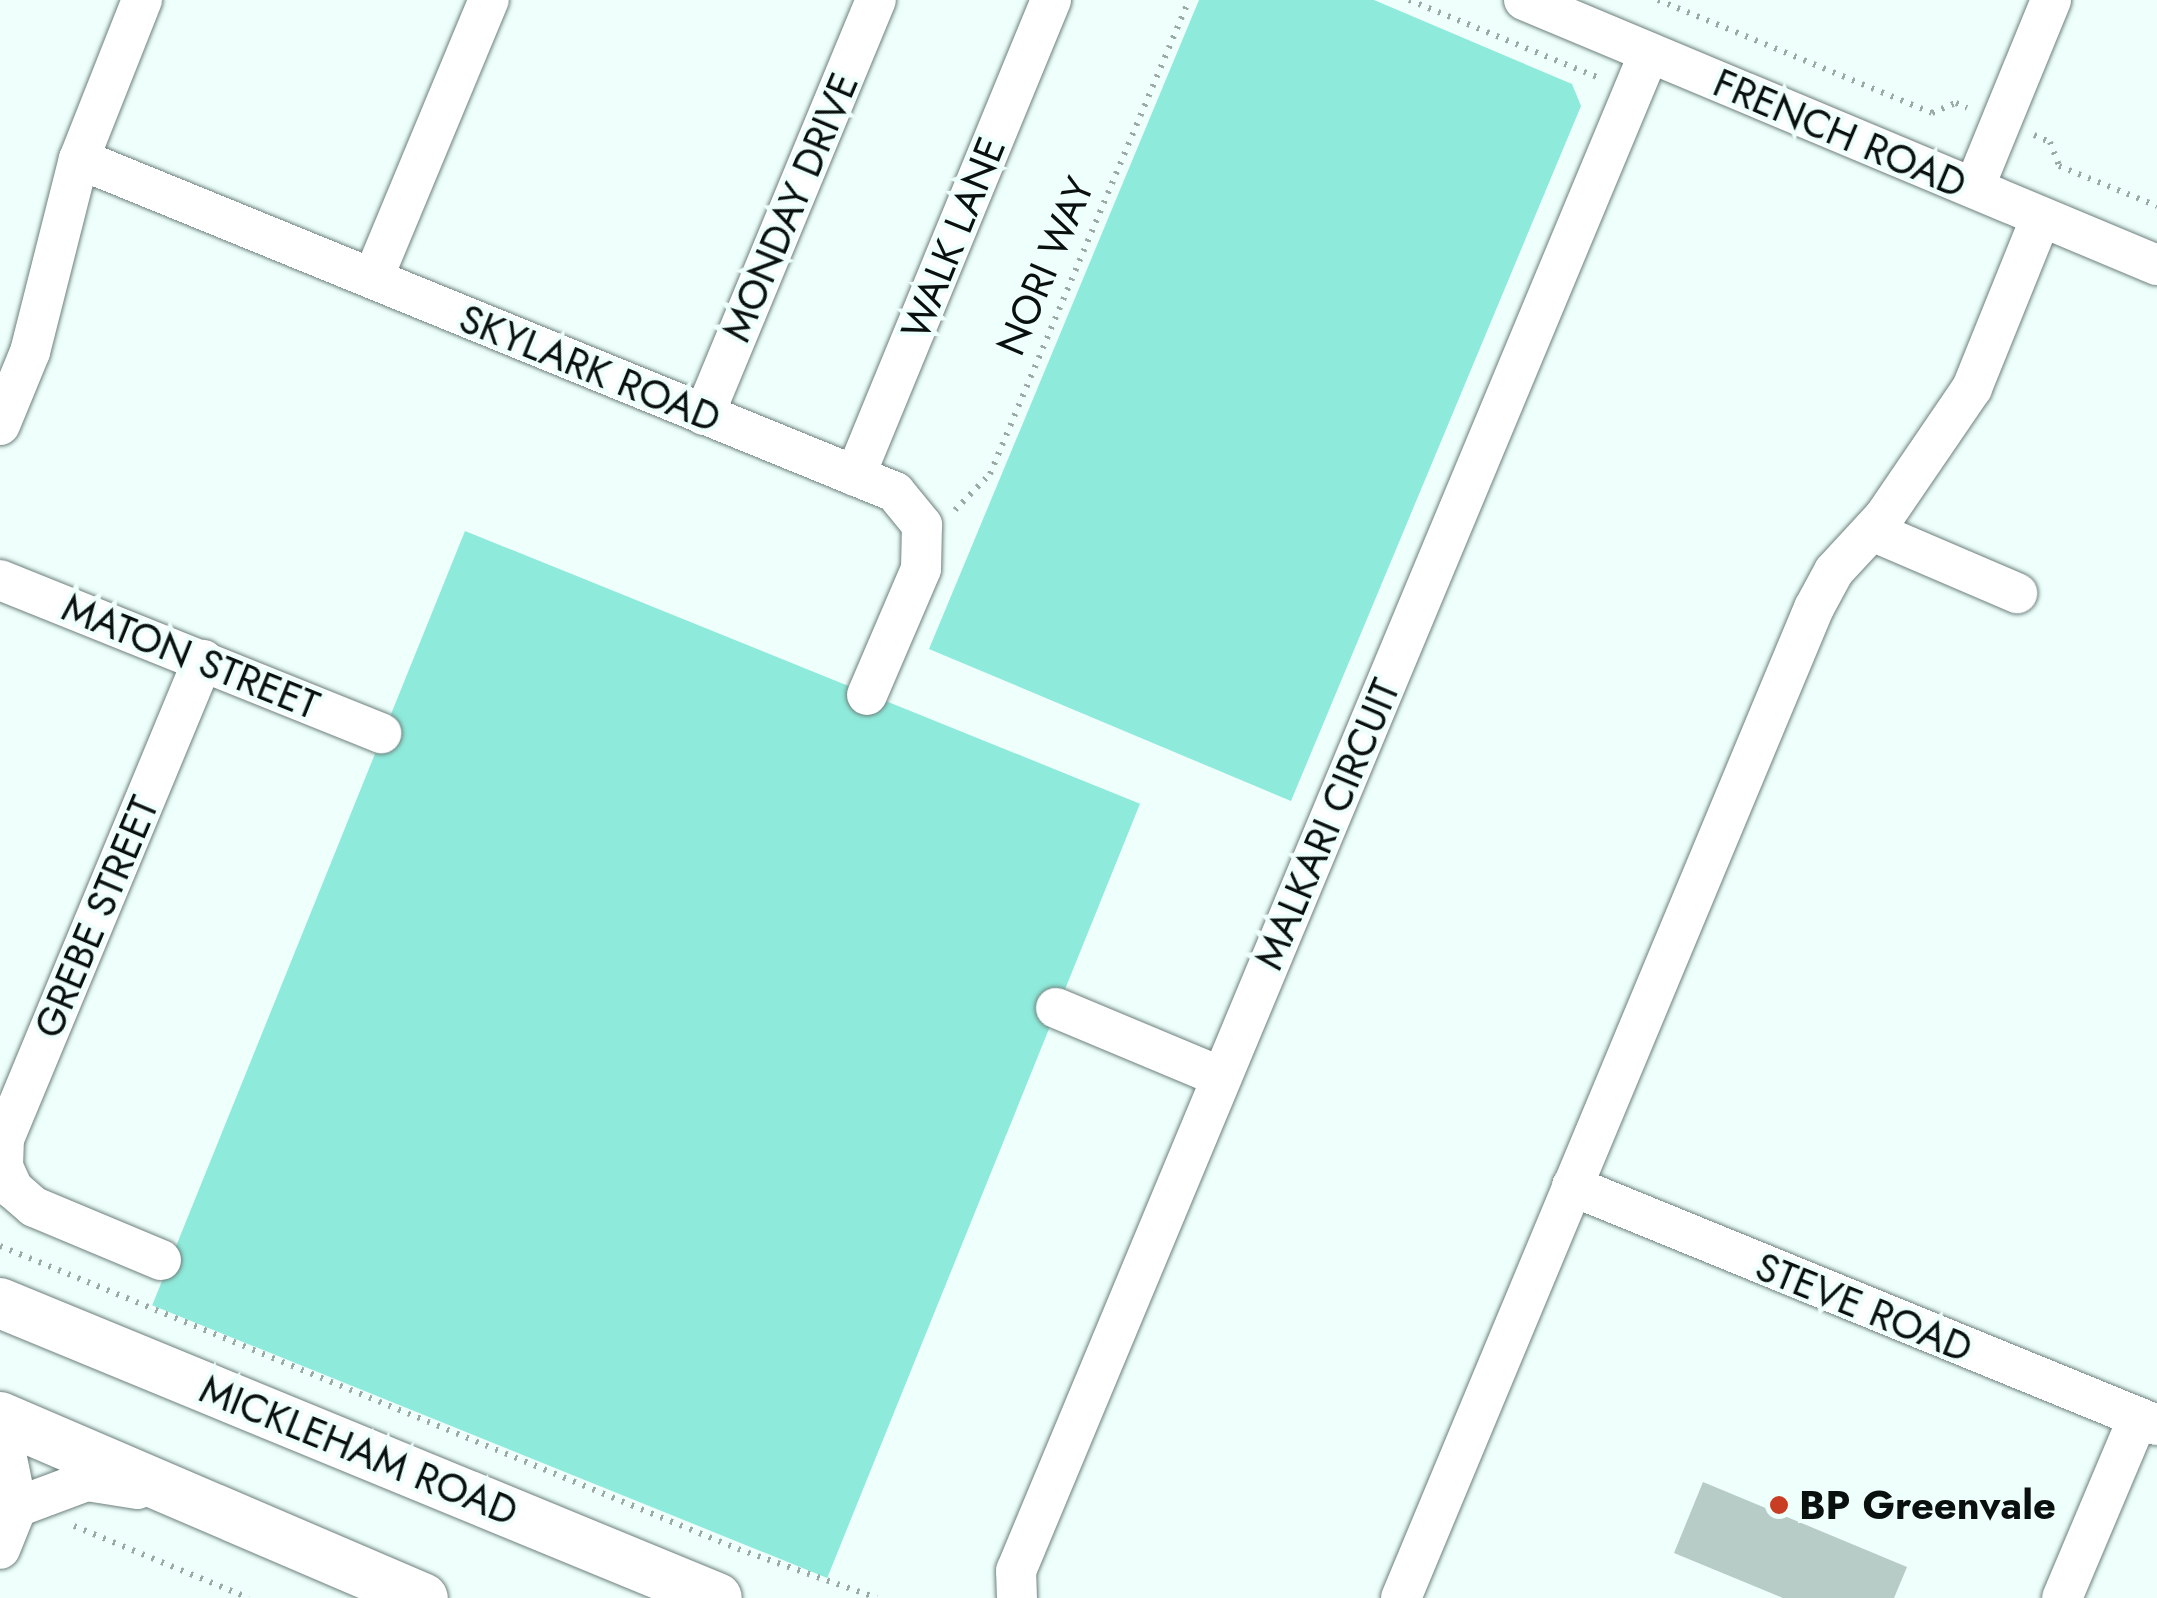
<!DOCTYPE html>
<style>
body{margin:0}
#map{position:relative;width:2157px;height:1598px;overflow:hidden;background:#eefffc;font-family:Jost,sans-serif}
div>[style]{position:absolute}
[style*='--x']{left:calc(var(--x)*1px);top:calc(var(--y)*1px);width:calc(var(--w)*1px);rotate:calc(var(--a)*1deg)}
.green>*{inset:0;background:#8eeadb;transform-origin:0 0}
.building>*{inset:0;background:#b7cbc7}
.path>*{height:6px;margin-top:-3px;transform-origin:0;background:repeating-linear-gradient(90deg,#9caaa7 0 2.5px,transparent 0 10.5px)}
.roads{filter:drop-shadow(0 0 2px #6d807c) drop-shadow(0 0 2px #6d807c)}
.minor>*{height:40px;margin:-20px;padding:0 20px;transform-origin:20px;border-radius:20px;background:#fff}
.major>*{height:50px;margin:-25px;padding:0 25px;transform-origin:25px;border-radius:25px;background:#fff}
.dots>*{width:28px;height:28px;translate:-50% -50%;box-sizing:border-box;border:5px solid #eefffc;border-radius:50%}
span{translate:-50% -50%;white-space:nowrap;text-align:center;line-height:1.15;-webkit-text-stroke:8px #eefffc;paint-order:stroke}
.street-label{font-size:40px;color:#09100e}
.poi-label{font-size:40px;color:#09100e;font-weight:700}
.left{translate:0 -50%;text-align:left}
</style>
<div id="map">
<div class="green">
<div style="clip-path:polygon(1199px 0,1374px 0,1572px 84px,1581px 106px,1291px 801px,929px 649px)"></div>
<div style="left:465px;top:531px;width:728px;height:835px;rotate:22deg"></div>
</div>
<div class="building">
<div style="clip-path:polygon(1703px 1482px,1907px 1567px,1894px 1598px,1783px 1598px,1674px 1553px)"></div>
</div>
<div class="path">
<div style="--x:1409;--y:0;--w:209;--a:22.3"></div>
<div style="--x:1658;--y:0;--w:296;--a:22.4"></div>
<div style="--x:1932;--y:113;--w:26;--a:-23"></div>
<div style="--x:1956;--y:103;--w:12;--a:24"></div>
<div style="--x:2034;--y:135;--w:17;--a:24"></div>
<div style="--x:2050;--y:142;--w:26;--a:69"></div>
<div style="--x:2059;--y:166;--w:106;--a:22.2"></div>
<div style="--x:955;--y:510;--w:50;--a:-45.8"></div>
<div style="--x:990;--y:474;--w:514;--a:-67.23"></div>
<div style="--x:0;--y:1246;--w:798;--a:22.32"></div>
<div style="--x:738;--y:1549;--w:147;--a:19.4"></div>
<div style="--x:74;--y:1526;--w:189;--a:22.4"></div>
</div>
<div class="roads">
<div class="minor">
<div style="--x:1524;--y:0;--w:686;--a:22.72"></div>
<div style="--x:79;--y:159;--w:881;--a:22.2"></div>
<div style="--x:895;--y:492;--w:43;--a:50.7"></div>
<div style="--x:922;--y:525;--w:44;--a:91.3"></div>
<div style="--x:921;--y:569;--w:137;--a:113.2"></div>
<div style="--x:1974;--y:188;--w:203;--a:-67.7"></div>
<div style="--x:373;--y:278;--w:301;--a:-67.4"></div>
<div style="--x:704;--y:415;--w:449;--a:-67.5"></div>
<div style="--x:0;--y:425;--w:79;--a:-67.7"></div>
<div style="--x:30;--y:352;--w:199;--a:-75.8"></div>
<div style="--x:79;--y:159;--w:171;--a:-68.4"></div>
<div style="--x:855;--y:476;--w:515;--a:-67.62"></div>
<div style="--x:1872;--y:531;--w:158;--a:23.2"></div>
<div style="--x:0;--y:580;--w:411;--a:21.9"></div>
<div style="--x:1056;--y:1008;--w:179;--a:22.7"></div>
<div style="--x:1572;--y:1186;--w:632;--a:22.22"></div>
<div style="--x:161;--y:1260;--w:138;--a:-157.3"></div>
<div style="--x:34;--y:1207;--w:28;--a:-139"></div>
<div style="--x:13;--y:1189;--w:24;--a:-114"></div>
<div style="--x:3;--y:1167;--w:28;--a:-88"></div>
<div style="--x:4;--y:1139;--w:519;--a:-67.44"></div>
<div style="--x:0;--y:1424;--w:85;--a:78.4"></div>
<div style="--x:17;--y:1507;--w:45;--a:112"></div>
<div style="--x:17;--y:1507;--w:75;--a:-20.4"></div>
<div style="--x:87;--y:1481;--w:51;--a:9.1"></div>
<div style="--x:1017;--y:1598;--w:27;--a:-92"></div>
<div style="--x:1016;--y:1571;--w:1645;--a:-67.36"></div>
<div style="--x:1401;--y:1598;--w:1073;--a:-67.36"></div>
<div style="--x:1814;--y:608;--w:42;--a:-61.6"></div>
<div style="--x:1834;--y:571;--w:74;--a:-47.2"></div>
<div style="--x:1884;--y:517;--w:156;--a:-55.7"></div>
<div style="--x:1972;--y:388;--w:184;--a:-68"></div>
<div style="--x:2062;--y:1598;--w:195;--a:-67.1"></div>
</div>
<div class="major">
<div style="--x:0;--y:1303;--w:775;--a:22.36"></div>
<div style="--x:0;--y:1417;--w:460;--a:23.2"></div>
</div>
</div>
<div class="dots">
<div style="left:1779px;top:1505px;background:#c83d24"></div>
</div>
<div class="street-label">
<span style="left:1840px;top:133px;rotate:23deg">FRENCH ROAD</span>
<span style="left:790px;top:207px;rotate:-67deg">MONDAY DRIVE</span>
<span style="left:953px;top:238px;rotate:-68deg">WALK LANE</span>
<span style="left:1045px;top:266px;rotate:-67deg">NORI WAY</span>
<span style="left:590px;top:368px;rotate:22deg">SKYLARK ROAD</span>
<span style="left:191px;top:656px;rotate:22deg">MATON STREET</span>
<span style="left:1327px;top:824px;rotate:-67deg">MALKARI CIRCUIT</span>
<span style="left:96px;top:917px;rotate:-67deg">GREBE STREET</span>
<span style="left:1864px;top:1307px;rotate:22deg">STEVE ROAD</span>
<span style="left:359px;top:1450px;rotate:22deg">MICKLEHAM ROAD</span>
</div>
<div class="poi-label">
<span class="left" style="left:1799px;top:1505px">BP Greenvale</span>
</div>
</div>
